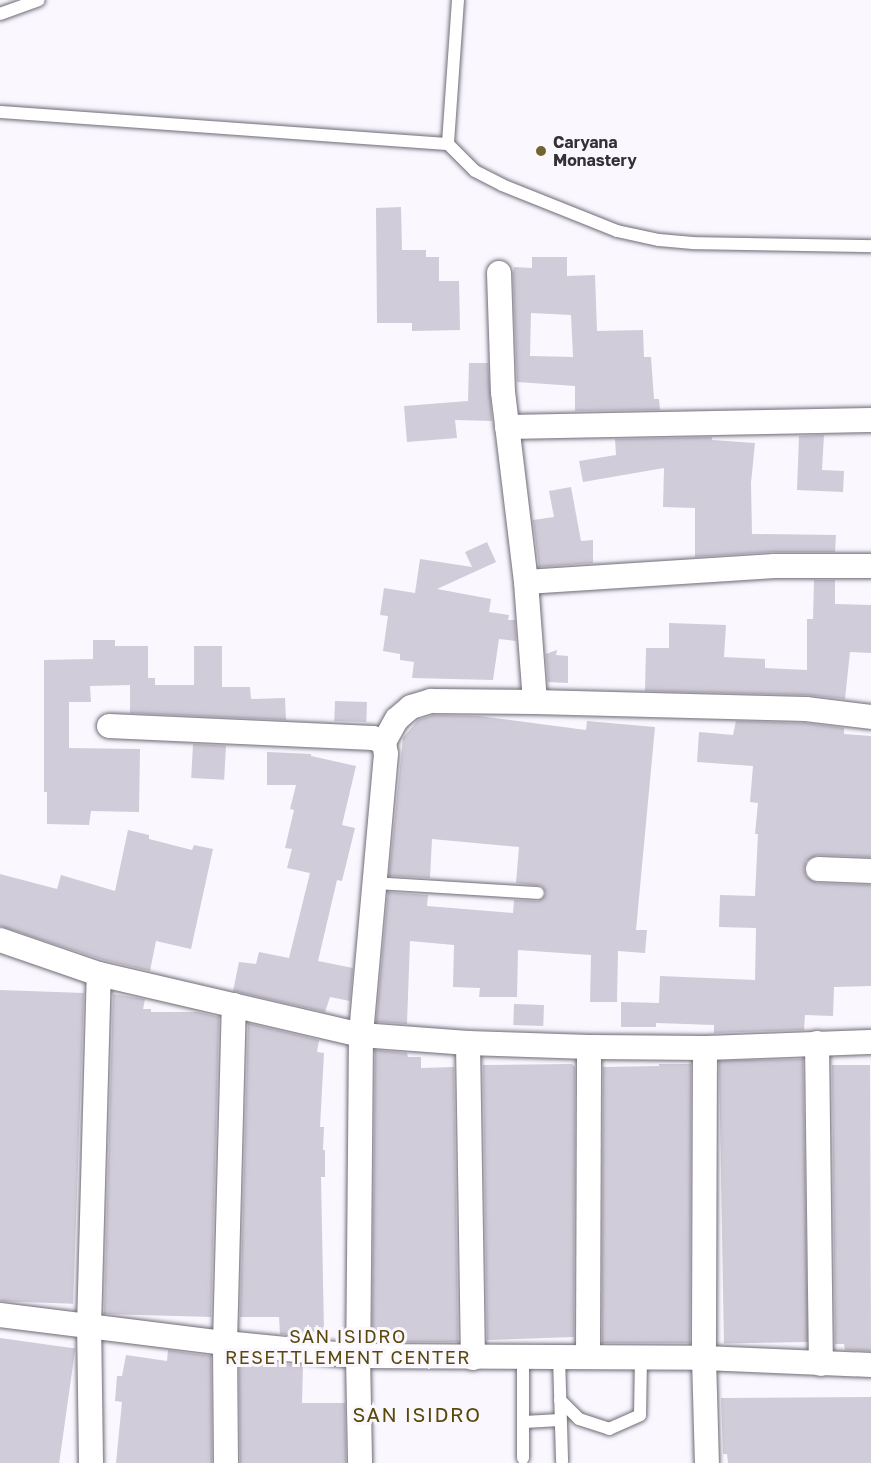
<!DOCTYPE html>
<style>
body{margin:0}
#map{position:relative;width:871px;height:1463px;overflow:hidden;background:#faf7ff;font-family:"Golos Text",sans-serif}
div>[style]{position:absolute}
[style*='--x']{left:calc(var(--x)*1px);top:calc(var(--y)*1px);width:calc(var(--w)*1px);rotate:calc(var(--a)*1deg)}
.building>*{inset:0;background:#d1ccd9;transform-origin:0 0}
.roads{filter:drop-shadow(0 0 2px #6f6b76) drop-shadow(0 0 2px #6f6b76)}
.lane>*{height:12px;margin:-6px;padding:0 6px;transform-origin:6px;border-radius:6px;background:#fff}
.street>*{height:24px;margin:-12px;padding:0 12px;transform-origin:12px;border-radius:12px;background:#fff}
.dots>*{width:16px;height:16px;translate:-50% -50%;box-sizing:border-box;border:3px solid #faf7ff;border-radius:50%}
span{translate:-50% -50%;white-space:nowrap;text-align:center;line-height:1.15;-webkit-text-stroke:6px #faf7ff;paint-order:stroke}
.poi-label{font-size:16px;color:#333136;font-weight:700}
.left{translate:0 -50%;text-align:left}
.neighbourhood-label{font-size:18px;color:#594908;letter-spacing:1.5px}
.quarter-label{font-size:20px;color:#594908;letter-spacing:1.5px}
</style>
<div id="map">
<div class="building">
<div style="clip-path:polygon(401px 207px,402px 250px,426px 250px,426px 257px,439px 257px,439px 281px,459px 281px,460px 330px,412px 331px,412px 323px,377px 323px,376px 208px)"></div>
<div style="clip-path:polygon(evenodd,532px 257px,567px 257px,567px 276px,595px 275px,597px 331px,643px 330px,644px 357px,651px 357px,654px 399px,659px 399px,660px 410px,575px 411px,575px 386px,517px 382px,513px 273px,514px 267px,532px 268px,532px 257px,531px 313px,571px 315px,573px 357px,530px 356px,531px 313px)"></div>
<div style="clip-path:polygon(469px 363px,488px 363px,492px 421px,455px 420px,457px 438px,407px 442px,404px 406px,468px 401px)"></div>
<div style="clip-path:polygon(824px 435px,822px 470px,844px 471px,843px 492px,797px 490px,799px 436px)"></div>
<div style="clip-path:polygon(712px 437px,712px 440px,755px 443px,751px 483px,752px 534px,836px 535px,835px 552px,773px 552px,695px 557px,695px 508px,663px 507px,664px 468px,583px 482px,579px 461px,616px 455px,615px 439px)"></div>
<div style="clip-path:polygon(571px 487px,581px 541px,593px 540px,593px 563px,539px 567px,533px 520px,554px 517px,549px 491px)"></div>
<div style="clip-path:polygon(487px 542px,496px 562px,437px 589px,491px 599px,489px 612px,509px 615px,508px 620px,515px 620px,516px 641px,499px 639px,493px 680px,412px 678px,414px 662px,400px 660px,400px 654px,383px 651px,388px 616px,380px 615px,384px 588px,415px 593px,420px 559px,472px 567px,465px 552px)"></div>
<div style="clip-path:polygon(814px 580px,835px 580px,835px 604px,871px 605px,871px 653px,850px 652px,845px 699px,806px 695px,645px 691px,646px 648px,669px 648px,669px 623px,726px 625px,724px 657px,765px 659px,765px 668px,807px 670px,807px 619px,813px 619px)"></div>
<div style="clip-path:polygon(93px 640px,115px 640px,115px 646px,148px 646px,148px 678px,155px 678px,155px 685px,194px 685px,194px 646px,222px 646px,222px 687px,250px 687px,251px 699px,285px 698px,286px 720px,130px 713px,130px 685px,90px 686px,91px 702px,69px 702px,69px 748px,140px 749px,139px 812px,91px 811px,89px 825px,47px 824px,47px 792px,44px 792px,44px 660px,93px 659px)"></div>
<div style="clip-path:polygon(557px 650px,556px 655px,568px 656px,568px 683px,548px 682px,546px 654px)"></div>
<div style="left:335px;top:701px;width:32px;height:20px;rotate:2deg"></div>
<div style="clip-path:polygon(433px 715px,479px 716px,586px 730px,587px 721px,655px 727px,636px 930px,647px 930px,645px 953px,618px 951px,617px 1002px,590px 1002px,591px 955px,518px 950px,517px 997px,479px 997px,480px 988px,453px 987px,454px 945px,410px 941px,407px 1024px,376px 1022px,388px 892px,428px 895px,427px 906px,513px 913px,514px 900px,538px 901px,546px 894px,542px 886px,516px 883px,519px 847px,432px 839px,430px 878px,389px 876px,403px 738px,418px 720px)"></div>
<div style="clip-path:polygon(736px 721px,805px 723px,844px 728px,844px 734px,871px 736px,871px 857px,818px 855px,806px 861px,804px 869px,806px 876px,817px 883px,871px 885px,871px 986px,834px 987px,833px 1016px,805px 1015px,804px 1030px,714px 1033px,714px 1025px,656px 1023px,656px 1027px,621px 1027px,621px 1002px,659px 1003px,660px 976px,755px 980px,756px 928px,719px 927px,720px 895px,755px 896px,758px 834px,755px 834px,758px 803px,750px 802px,753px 766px,697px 762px,699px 732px,733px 735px)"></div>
<div style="left:193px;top:744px;width:33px;height:34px;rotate:3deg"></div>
<div style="clip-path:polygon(267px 752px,311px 754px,311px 756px,356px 766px,342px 825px,355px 828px,342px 881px,337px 880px,318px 961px,353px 968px,350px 1001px,330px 997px,325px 1012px,233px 991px,239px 962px,256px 964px,259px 952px,289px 958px,310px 873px,287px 868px,292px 849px,285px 848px,294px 810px,290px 809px,296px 785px,267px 785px)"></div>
<div style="clip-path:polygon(128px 830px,149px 835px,149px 839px,192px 850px,194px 845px,213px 849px,191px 949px,156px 941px,150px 971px,103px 960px,0 926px,0 874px,57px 889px,61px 875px,115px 891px)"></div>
<div style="left:0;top:990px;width:84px;height:311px;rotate:2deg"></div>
<div style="clip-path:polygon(113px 994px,145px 999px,143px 1009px,151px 1009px,151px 1012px,198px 1012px,219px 1017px,211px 1317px,104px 1314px)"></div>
<div style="left:514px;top:1004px;width:30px;height:21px;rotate:2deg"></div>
<div style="clip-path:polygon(248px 1023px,319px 1040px,317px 1052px,324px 1053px,320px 1127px,324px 1127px,323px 1150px,325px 1150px,325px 1177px,321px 1177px,324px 1332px,304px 1332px,304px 1336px,280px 1334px,279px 1317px,240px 1317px)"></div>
<div style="clip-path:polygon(375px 1050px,407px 1053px,408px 1057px,421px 1057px,421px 1068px,454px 1067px,458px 1342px,372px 1342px)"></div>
<div style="left:803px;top:1059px;width:283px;height:84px;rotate:89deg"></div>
<div style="clip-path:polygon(572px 1064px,575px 1067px,574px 1337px,487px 1340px,483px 1065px)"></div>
<div style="clip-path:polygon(659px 1064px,691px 1064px,690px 1343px,602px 1343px,603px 1067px,659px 1066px)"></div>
<div style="clip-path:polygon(832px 1065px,870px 1065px,871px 1351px,845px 1350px,844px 1344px,835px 1344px)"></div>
<div style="left:0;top:1338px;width:76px;height:125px;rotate:8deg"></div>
<div style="clip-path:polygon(168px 1350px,211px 1356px,212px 1463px,116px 1463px,122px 1402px,115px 1401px,117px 1376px,122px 1376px,126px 1355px,167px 1361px)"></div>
<div style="clip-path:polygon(239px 1362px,303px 1365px,302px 1403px,345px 1403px,346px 1463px,240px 1463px)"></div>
<div style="clip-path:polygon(871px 1397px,871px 1463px,728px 1463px,727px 1454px,723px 1454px,721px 1398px)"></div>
</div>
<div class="roads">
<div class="lane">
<div style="--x:458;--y:0;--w:144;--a:94"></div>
<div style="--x:448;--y:144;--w:38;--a:45"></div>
<div style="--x:475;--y:171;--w:30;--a:27"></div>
<div style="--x:502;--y:185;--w:124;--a:21.8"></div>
<div style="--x:617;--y:231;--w:43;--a:12.1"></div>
<div style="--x:659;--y:240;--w:34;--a:5"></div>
<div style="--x:693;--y:243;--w:178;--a:1"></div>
<div style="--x:0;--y:14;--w:41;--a:-19.7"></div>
<div style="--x:0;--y:112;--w:449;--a:4.1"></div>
<div style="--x:374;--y:883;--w:164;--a:3.5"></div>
<div style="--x:523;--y:1357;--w:101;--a:90"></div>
<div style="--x:559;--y:1357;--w:104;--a:88.3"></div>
<div style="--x:560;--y:1400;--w:27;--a:45"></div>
<div style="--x:579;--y:1419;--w:32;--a:18"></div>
<div style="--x:609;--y:1429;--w:34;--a:-24"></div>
<div style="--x:640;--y:1415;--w:58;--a:-89"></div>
<div style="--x:524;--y:1422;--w:36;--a:-3"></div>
</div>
<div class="street">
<div style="--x:499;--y:273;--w:119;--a:88.1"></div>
<div style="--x:503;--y:392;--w:191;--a:83.1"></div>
<div style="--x:526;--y:582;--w:120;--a:85.7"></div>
<div style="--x:535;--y:702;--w:271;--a:1.5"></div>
<div style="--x:806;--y:709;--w:65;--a:7"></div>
<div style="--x:507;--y:427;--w:364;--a:-1.1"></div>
<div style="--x:526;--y:582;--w:249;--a:-3.7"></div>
<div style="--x:774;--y:566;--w:97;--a:0"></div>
<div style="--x:109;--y:726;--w:264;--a:2.6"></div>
<div style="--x:373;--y:738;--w:12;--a:20"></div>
<div style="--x:384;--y:742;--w:12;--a:81"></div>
<div style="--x:386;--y:754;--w:282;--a:95.1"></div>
<div style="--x:361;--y:1035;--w:321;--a:90.5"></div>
<div style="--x:358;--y:1356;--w:107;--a:88.9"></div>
<div style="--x:384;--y:742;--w:26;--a:-61"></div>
<div style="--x:397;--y:719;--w:18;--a:-41"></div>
<div style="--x:411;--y:707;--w:21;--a:-17"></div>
<div style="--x:431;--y:701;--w:104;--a:0.6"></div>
<div style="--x:818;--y:869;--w:53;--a:2.2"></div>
<div style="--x:0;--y:940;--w:105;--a:19"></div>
<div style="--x:99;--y:974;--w:269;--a:13.1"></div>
<div style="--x:361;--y:1035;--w:107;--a:4.3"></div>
<div style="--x:468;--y:1043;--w:121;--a:1.9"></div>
<div style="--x:589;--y:1047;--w:116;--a:0.5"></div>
<div style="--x:705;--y:1048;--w:166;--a:-2.1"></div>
<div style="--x:468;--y:1043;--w:315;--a:89.1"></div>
<div style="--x:817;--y:1043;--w:321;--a:89.3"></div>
<div style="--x:705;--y:1048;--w:310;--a:90.2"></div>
<div style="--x:704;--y:1358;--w:105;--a:88.4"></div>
<div style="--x:0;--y:1315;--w:227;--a:7.1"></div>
<div style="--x:225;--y:1343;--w:134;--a:5.6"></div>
<div style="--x:358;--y:1356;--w:346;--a:0.3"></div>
<div style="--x:704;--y:1358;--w:167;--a:2.4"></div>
<div style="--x:588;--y:1356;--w:309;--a:-89.8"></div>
<div style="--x:91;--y:1463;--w:137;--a:-90.8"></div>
<div style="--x:89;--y:1326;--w:352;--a:-88.4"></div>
<div style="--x:226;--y:1463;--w:120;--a:-90.5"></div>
<div style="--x:225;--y:1343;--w:338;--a:-88.5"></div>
</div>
</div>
<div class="dots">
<div style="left:541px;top:151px;background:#726431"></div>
</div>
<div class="poi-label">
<span class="left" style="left:553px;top:151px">Caryana<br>Monastery</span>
</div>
<div class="neighbourhood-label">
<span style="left:348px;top:1347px">SAN ISIDRO<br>RESETTLEMENT CENTER</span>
</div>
<div class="quarter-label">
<span style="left:417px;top:1414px">SAN ISIDRO</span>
</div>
</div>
